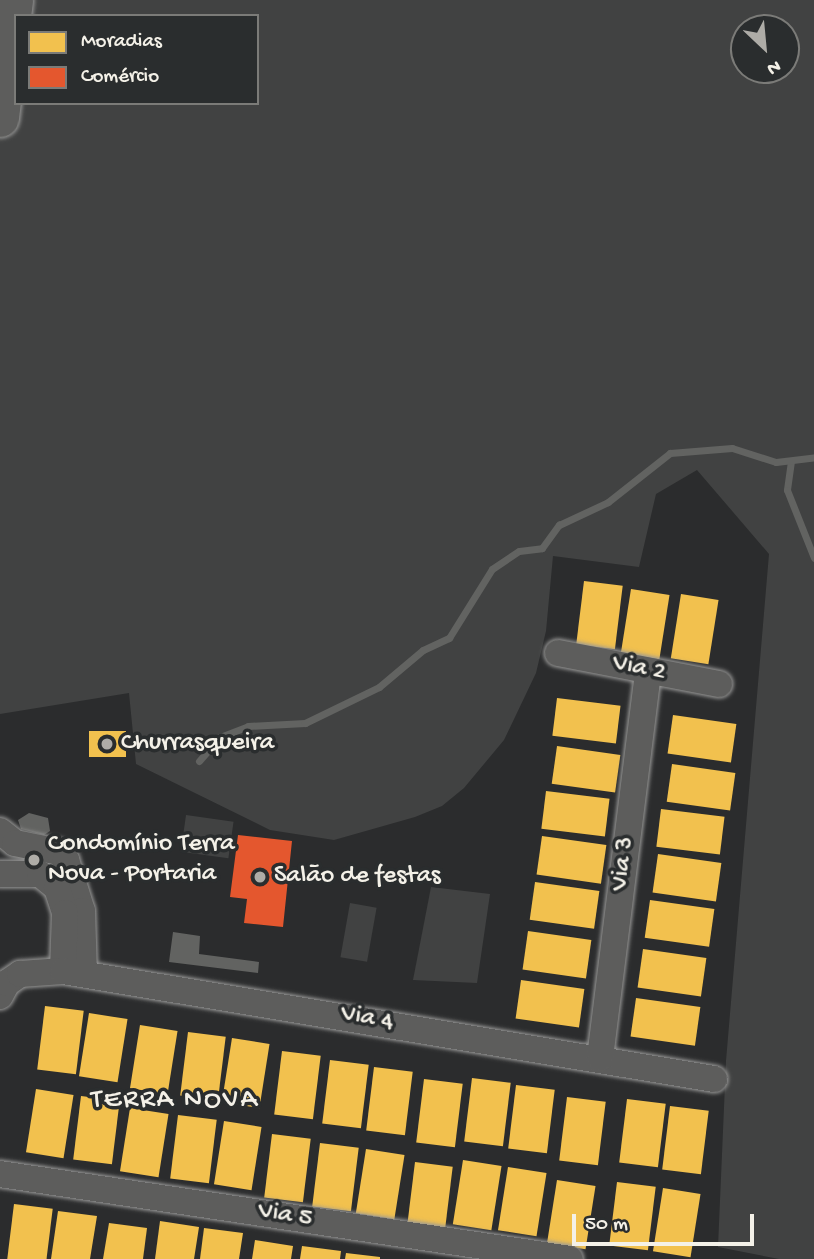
<!DOCTYPE html>
<meta charset="utf-8">
<style>
body{margin:0}
#map{position:relative;width:814px;height:1259px;overflow:hidden;background:#2b2c2d;font-family:"Gochi Hand",sans-serif}
div>[style]{position:absolute}
[style*='--x']{left:calc(var(--x)*1px);top:calc(var(--y)*1px);width:calc(var(--w)*1px);rotate:calc(var(--a)*1deg)}
.green>*{inset:0;background:#414242;transform-origin:0 0}
.water>*{inset:0;background:#626361}
.homes>*{inset:0;background:#f2c14e;transform-origin:0 0}
.shops>*{inset:0;background:#e4572e}
.stream>*{height:7px;margin:-3.5px;padding:0 3.5px;transform-origin:3.5px;border-radius:3.5px;background:#626361}
.roads{filter:drop-shadow(0 0 2px #979796) drop-shadow(0 0 2px #979796)}
.minor>*{height:26px;margin:-13px;padding:0 13px;transform-origin:13px;border-radius:13px;background:#5d5d5c}
.primary>*{height:38px;margin:-19px;padding:0 19px;transform-origin:19px;border-radius:19px;background:#5d5d5c}
.dots>*{width:19px;height:19px;translate:-50% -50%;box-sizing:border-box;border:4px solid #2a2d2e;border-radius:50%}
span{translate:-50% -50%;white-space:nowrap;text-align:center;line-height:1.15;-webkit-text-stroke:7px #2a2d2e;paint-order:stroke}
.street-label{font-size:26px;color:#f4f1e8}
.poi-label{font-size:26px;color:#f4f1e8}
.left{translate:0 -50%;text-align:left}
.neighbourhood-label{font-size:28px;color:#f4f1e8;letter-spacing:2px}
.legend{position:absolute;left:14px;top:14px;width:245px;height:91px;box-sizing:border-box;background:#2a2d2e;border:2px solid #7b7b78;margin:0;padding:9px 12px;list-style:none;font-size:21px;color:#f4f1e8}
.legend li{display:flex;align-items:center;gap:14px;height:35px}
.legend b{width:35px;border:2px solid #7b7b78}
.north{position:absolute;left:730px;top:14px;width:70px;height:70px;box-sizing:border-box;background:#2a2d2e;border:2px solid #7b7b78;border-radius:50%;rotate:154deg;font-size:19px;font-weight:700;line-height:28px;text-align:center;color:#f4f1e8}
.north::after{content:'';display:block;margin:auto;width:24px;height:32px;background:#aeaca7;clip-path:polygon(50% 0,100% 100%,50% 72%,0 100%)}
.scale{position:absolute;left:572px;top:1214px;width:182px;height:32px;box-sizing:border-box;border:4px solid #f4f1e8;border-top:0;padding-left:9px;font-size:21px;line-height:24px;white-space:nowrap;color:#f4f1e8;-webkit-text-stroke:5px #2a2d2e;paint-order:stroke}
</style>
<div id="map">
<div class="green">
<div style="clip-path:polygon(evenodd,9px 0,814px 0,814px 1259px,779px 1259px,718px 1247px,726px 1061px,769px 554px,697px 470px,656px 494px,639px 567px,553px 556px,546px 631px,536px 673px,504px 740px,464px 788px,442px 806px,415px 817px,334px 840px,270px 830px,136px 764px,129px 693px,0 714px,0 80px,9px 0,16px 16px,257px 16px,257px 103px,16px 103px,16px 16px,9px 0,744px 28px,786px 28px,786px 70px,744px 70px,744px 28px)"></div>
<div style="left:186px;top:815px;width:48px;height:37px;rotate:8deg"></div>
<div style="clip-path:polygon(431px 887px,490px 894px,477px 983px,413px 980px)"></div>
<div style="left:350px;top:903px;width:27px;height:55px;rotate:10deg"></div>
</div>
<div class="water">
<div style="clip-path:polygon(29px 813px,48px 818px,50px 831px,44px 835px,21px 829px,18px 820px)"></div>
<div style="clip-path:polygon(173px 932px,200px 936px,199px 954px,259px 962px,258px 973px,169px 962px)"></div>
</div>
<div class="homes">
<div style="left:584px;top:581px;width:39px;height:64px;rotate:7deg"></div>
<div style="left:631px;top:589px;width:39px;height:65px;rotate:9deg"></div>
<div style="left:681px;top:594px;width:38px;height:65px;rotate:9deg"></div>
<div style="left:557px;top:698px;width:64px;height:38px;rotate:7deg"></div>
<div style="left:673px;top:715px;width:64px;height:39px;rotate:8deg"></div>
<div style="left:89px;top:731px;width:37px;height:26px"></div>
<div style="left:557px;top:746px;width:64px;height:38px;rotate:8deg"></div>
<div style="left:672px;top:764px;width:64px;height:38px;rotate:8deg"></div>
<div style="left:546px;top:791px;width:64px;height:38px;rotate:7deg"></div>
<div style="left:661px;top:809px;width:64px;height:38px;rotate:7deg"></div>
<div style="left:542px;top:836px;width:65px;height:39px;rotate:8deg"></div>
<div style="left:658px;top:854px;width:64px;height:39px;rotate:8deg"></div>
<div style="left:535px;top:882px;width:65px;height:38px;rotate:8deg"></div>
<div style="left:650px;top:900px;width:65px;height:38px;rotate:8deg"></div>
<div style="left:528px;top:931px;width:64px;height:39px;rotate:8deg"></div>
<div style="left:643px;top:949px;width:64px;height:39px;rotate:8deg"></div>
<div style="left:521px;top:980px;width:64px;height:39px;rotate:8deg"></div>
<div style="left:636px;top:998px;width:65px;height:39px;rotate:8deg"></div>
<div style="left:45px;top:1006px;width:39px;height:64px;rotate:7deg"></div>
<div style="left:89px;top:1013px;width:39px;height:64px;rotate:9deg"></div>
<div style="left:140px;top:1025px;width:38px;height:64px;rotate:9deg"></div>
<div style="left:188px;top:1032px;width:38px;height:64px;rotate:7deg"></div>
<div style="left:232px;top:1038px;width:38px;height:65px;rotate:9deg"></div>
<div style="left:282px;top:1051px;width:39px;height:64px;rotate:7deg"></div>
<div style="left:330px;top:1060px;width:39px;height:64px;rotate:7deg"></div>
<div style="left:374px;top:1067px;width:39px;height:64px;rotate:7deg"></div>
<div style="left:472px;top:1078px;width:39px;height:64px;rotate:7deg"></div>
<div style="left:424px;top:1079px;width:39px;height:64px;rotate:7deg"></div>
<div style="left:516px;top:1085px;width:39px;height:64px;rotate:7deg"></div>
<div style="left:36px;top:1089px;width:38px;height:64px;rotate:9deg"></div>
<div style="left:81px;top:1096px;width:39px;height:64px;rotate:7deg"></div>
<div style="left:567px;top:1097px;width:39px;height:64px;rotate:7deg"></div>
<div style="left:627px;top:1099px;width:39px;height:64px;rotate:7deg"></div>
<div style="left:670px;top:1106px;width:39px;height:64px;rotate:7deg"></div>
<div style="left:130px;top:1108px;width:39px;height:64px;rotate:9deg"></div>
<div style="left:178px;top:1115px;width:39px;height:64px;rotate:7deg"></div>
<div style="left:224px;top:1121px;width:38px;height:64px;rotate:9deg"></div>
<div style="left:272px;top:1134px;width:39px;height:64px;rotate:7deg"></div>
<div style="left:320px;top:1143px;width:39px;height:64px;rotate:7deg"></div>
<div style="left:366px;top:1149px;width:39px;height:65px;rotate:9deg"></div>
<div style="left:463px;top:1160px;width:39px;height:65px;rotate:9deg"></div>
<div style="left:415px;top:1162px;width:38px;height:64px;rotate:7deg"></div>
<div style="left:508px;top:1167px;width:39px;height:64px;rotate:9deg"></div>
<div style="left:557px;top:1180px;width:39px;height:64px;rotate:9deg"></div>
<div style="left:617px;top:1182px;width:39px;height:64px;rotate:7deg"></div>
<div style="left:663px;top:1188px;width:38px;height:64px;rotate:9deg"></div>
<div style="left:14px;top:1204px;width:39px;height:56px;rotate:7deg"></div>
<div style="clip-path:polygon(58px 1211px,97px 1216px,90px 1259px,51px 1259px)"></div>
<div style="clip-path:polygon(160px 1221px,199px 1227px,194px 1259px,155px 1259px)"></div>
<div style="clip-path:polygon(109px 1223px,147px 1228px,143px 1259px,103px 1259px)"></div>
<div style="clip-path:polygon(204px 1228px,243px 1233px,239px 1259px,200px 1259px)"></div>
<div style="clip-path:polygon(255px 1240px,293px 1246px,291px 1259px,252px 1259px)"></div>
<div style="clip-path:polygon(302px 1246px,341px 1251px,340px 1259px,300px 1259px)"></div>
<div style="clip-path:polygon(346px 1253px,380px 1257px,380px 1259px,345px 1259px)"></div>
</div>
<div class="shops">
<div style="clip-path:polygon(238px 835px,292px 841px,283px 927px,244px 923px,247px 899px,230px 897px)"></div>
</div>
<div class="stream">
<div style="--x:791;--y:461;--w:29;--a:98"></div>
<div style="--x:787;--y:490;--w:73;--a:68.3"></div>
<div style="--x:199;--y:761;--w:32;--a:-49"></div>
<div style="--x:220;--y:737;--w:30;--a:-21"></div>
<div style="--x:248;--y:726;--w:57;--a:-3"></div>
<div style="--x:305;--y:723;--w:82;--a:-25.9"></div>
<div style="--x:379;--y:687;--w:57;--a:-40.1"></div>
<div style="--x:423;--y:650;--w:29;--a:-25"></div>
<div style="--x:449;--y:638;--w:81;--a:-58.1"></div>
<div style="--x:492;--y:569;--w:32;--a:-34"></div>
<div style="--x:519;--y:551;--w:23;--a:-7"></div>
<div style="--x:542;--y:548;--w:29;--a:-54"></div>
<div style="--x:559;--y:525;--w:54;--a:-25.1"></div>
<div style="--x:608;--y:502;--w:79;--a:-38.3"></div>
<div style="--x:670;--y:453;--w:62;--a:-4.6"></div>
<div style="--x:732;--y:448;--w:46;--a:17.7"></div>
<div style="--x:776;--y:462;--w:38;--a:-7"></div>
</div>
<div class="roads">
<div class="minor">
<div style="--x:558;--y:653;--w:164;--a:10.9"></div>
<div style="--x:0;--y:831;--w:19;--a:39"></div>
<div style="--x:15;--y:843;--w:45;--a:11.6"></div>
<div style="--x:59;--y:852;--w:11;--a:49"></div>
<div style="--x:66;--y:860;--w:53;--a:72.6"></div>
<div style="--x:82;--y:911;--w:63;--a:88.2"></div>
<div style="--x:0;--y:874;--w:40;--a:0"></div>
<div style="--x:40;--y:874;--w:22;--a:39"></div>
<div style="--x:57;--y:888;--w:26;--a:72"></div>
<div style="--x:65;--y:913;--w:58;--a:92"></div>
<div style="--x:0;--y:996;--w:15;--a:-62"></div>
<div style="--x:7;--y:983;--w:16;--a:-35"></div>
<div style="--x:20;--y:974;--w:43;--a:-4"></div>
<div style="--x:63;--y:971;--w:660;--a:9.42"></div>
<div style="--x:600;--y:1058;--w:390;--a:-82.9"></div>
<div style="--x:0;--y:1174;--w:576;--a:8.48"></div>
</div>
<div class="primary">
<div style="--x:0;--y:118;--w:119;--a:-83.2"></div>
</div>
</div>
<div class="dots">
<div style="left:107px;top:744px;background:#aeaca7"></div>
<div style="left:34px;top:860px;background:#aeaca7"></div>
<div style="left:260px;top:877px;background:#aeaca7"></div>
</div>
<div class="street-label">
<span style="left:639px;top:669px;rotate:11deg">Via 2</span>
<span style="left:624px;top:864px;rotate:-83deg">Via 3</span>
<span style="left:367px;top:1019px;rotate:10deg">Via 4</span>
<span style="left:285px;top:1216px;rotate:9deg">Via 5</span>
</div>
<div class="poi-label">
<span class="left" style="left:121px;top:744px">Churrasqueira</span>
<span class="left" style="left:48px;top:860px">Condomínio Terra<br>Nova - Portaria</span>
<span class="left" style="left:274px;top:877px">Salão de festas</span>
</div>
<div class="neighbourhood-label">
<span style="left:175px;top:1101px">TERRA NOVA</span>
</div>
<ul class="legend">
<li><b style="height:19px;background:#f2c14e"></b>Moradias</li>
<li><b style="height:19px;background:#e4572e"></b>Comércio</li>
</ul>
<div class="north">N</div>
<div class="scale">50 m</div>
</div>
